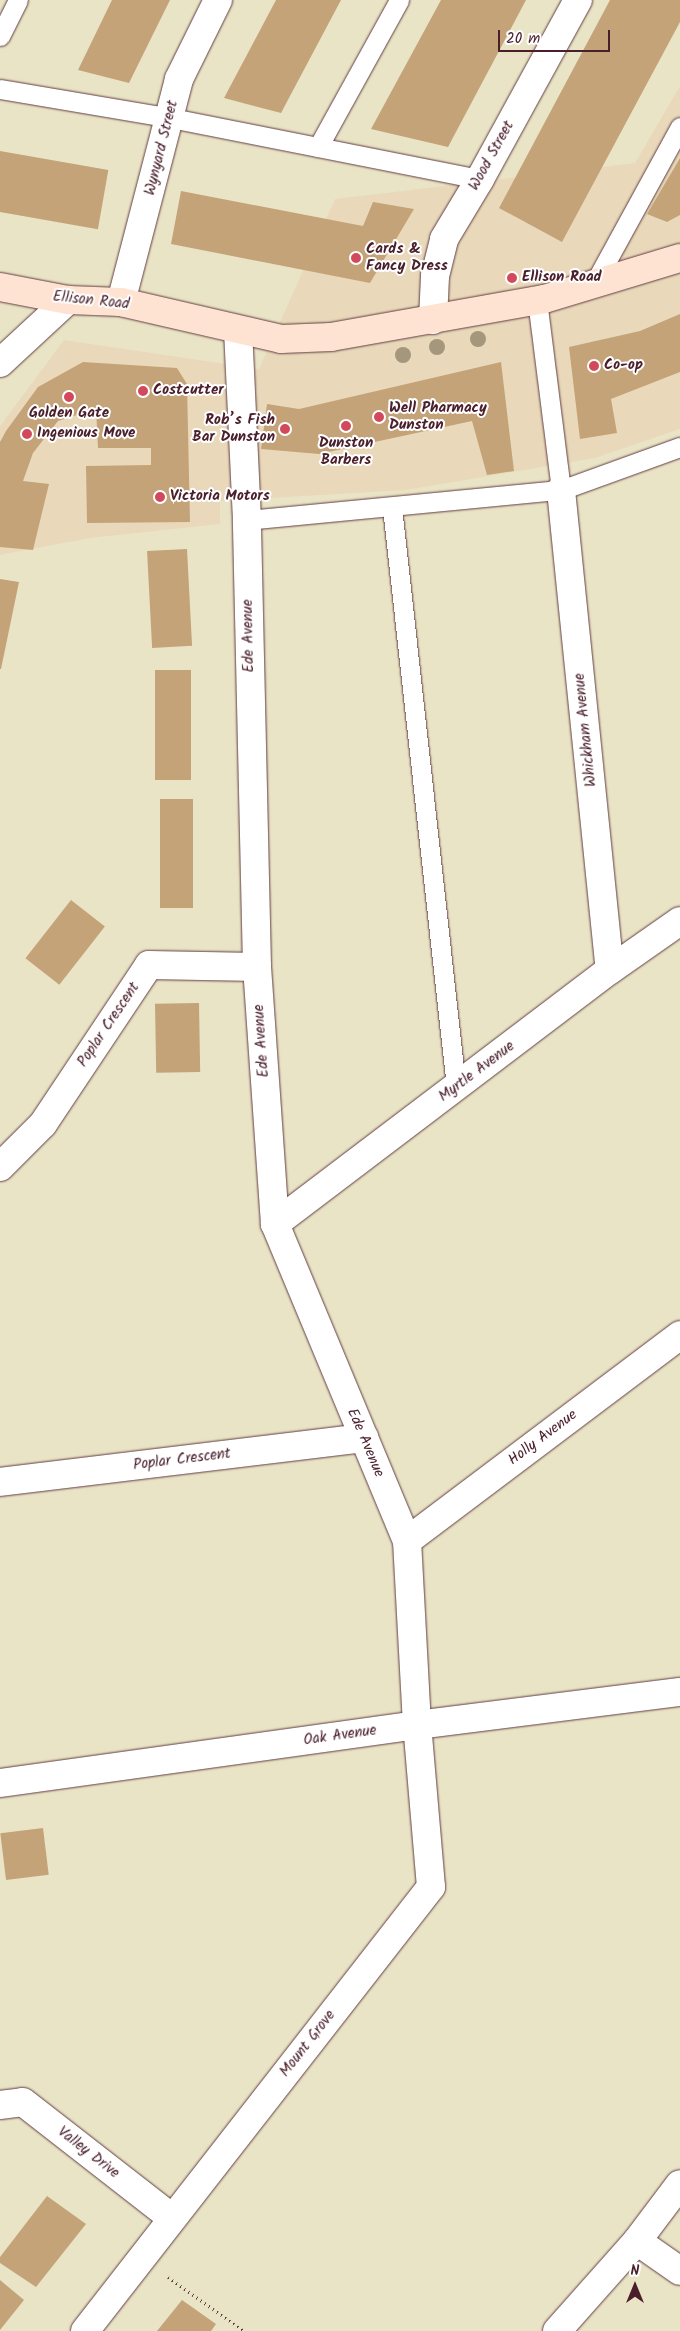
<!DOCTYPE html>
<meta charset="utf-8">
<style>
body{margin:0}
#map{position:relative;width:680px;height:2331px;overflow:hidden;background:#eae4c6;font-family:Kalam,sans-serif}
div>[style]{position:absolute}
[style*='--x']{left:calc(var(--x)*1px);top:calc(var(--y)*1px);width:calc(var(--w)*1px);rotate:calc(var(--a)*1deg)}
.built>*{inset:0;background:#e9d9ba}
.building>*{inset:0;background:#c4a379;transform-origin:0 0}
.path>*{height:3px;margin-top:-1.5px;transform-origin:0;background:repeating-linear-gradient(90deg,#623d42 0 1px,transparent 0 5px)}
.roads{filter:drop-shadow(0 0 1px #623d42) drop-shadow(0 0 1px #623d42)}
.lane>*{height:19px;margin:-9.5px;padding:0 9.5px;transform-origin:9.5px;border-radius:9.5px;background:#fff}
.street>*{height:28px;margin:-14px;padding:0 14px;transform-origin:14px;border-radius:14px;background:#fff}
.secondary>*{height:28px;margin:-14px;padding:0 14px;transform-origin:14px;border-radius:14px;background:#fee3d2}
.trees>*{width:16px;height:16px;margin:-8px;border-radius:50%;background:#a4977c}
.dots>*{width:14px;height:14px;translate:-50% -50%;box-sizing:border-box;border:2px solid #fff;border-radius:50%}
span{translate:-50% -50%;white-space:nowrap;text-align:center;line-height:1.15;-webkit-text-stroke:4px #fff;paint-order:stroke}
.street-label{font-size:15px;color:#4a1f2b}
.poi-label{font-size:15px;color:#4a1f2b;font-weight:700}
.left{translate:0 -50%;text-align:left}
.right{translate:-100% -50%;text-align:right}
.north{position:absolute;left:610px;top:2261px;width:50px;height:50px;-webkit-text-stroke:4px #fff;paint-order:stroke;rotate:0deg;font-size:14px;font-weight:700;line-height:20px;text-align:center;color:#4a1f2b}
.north::after{content:'';display:block;margin:auto;width:18px;height:22px;background:#4a1f2b;clip-path:polygon(50% 0,100% 100%,50% 72%,0 100%)}
.scale{position:absolute;left:498px;top:30px;width:112px;height:22px;box-sizing:border-box;border:2px solid #4a1f2b;border-top:0;padding-left:6px;font-size:15px;line-height:18px;white-space:nowrap;color:#4a1f2b;-webkit-text-stroke:4px #fff;paint-order:stroke}
</style>
<div id="map">
<div class="built">
<div style="clip-path:polygon(680px 86px,680px 429px,595px 458px,406px 490px,220px 501px,220px 524px,90px 538px,0 555px,0 426px,64px 340px,259px 369px,335px 199px,635px 163px)"></div>
</div>
<div class="building">
<div style="clip-path:polygon(112px 0,170px 0,129px 83px,78px 70px)"></div>
<div style="clip-path:polygon(276px 0,341px 0,281px 113px,224px 98px)"></div>
<div style="clip-path:polygon(441px 0,526px 0,448px 147px,371px 129px)"></div>
<div style="clip-path:polygon(610px 0,680px 0,680px 22px,562px 242px,499px 208px)"></div>
<div style="left:0;top:151px;width:110px;height:60px;rotate:10deg"></div>
<div style="clip-path:polygon(680px 158px,680px 215px,667px 222px,647px 214px)"></div>
<div style="clip-path:polygon(181px 191px,363px 226px,373px 202px,414px 209px,370px 283px,171px 244px)"></div>
<div style="clip-path:polygon(680px 314px,680px 372px,611px 399px,617px 433px,580px 439px,569px 347px,640px 331px)"></div>
<div style="clip-path:polygon(83px 362px,177px 368px,187px 384px,190px 522px,87px 523px,86px 466px,151px 465px,151px 448px,98px 448px,96px 409px,58px 421px,33px 453px,23px 481px,49px 484px,33px 550px,0 547px,0 442px,6px 431px,38px 387px)"></div>
<div style="clip-path:polygon(501px 362px,514px 471px,487px 475px,472px 421px,319px 454px,261px 449px,267px 404px,299px 409px)"></div>
<div style="left:187px;top:549px;width:97px;height:40px;rotate:87deg"></div>
<div style="clip-path:polygon(0 579px,19px 582px,1px 669px,0 669px)"></div>
<div style="left:155px;top:670px;width:36px;height:110px"></div>
<div style="left:160px;top:799px;width:33px;height:109px"></div>
<div style="left:71px;top:900px;width:43px;height:74px;rotate:38deg"></div>
<div style="left:199px;top:1003px;width:69px;height:44px;rotate:89deg"></div>
<div style="left:43px;top:1828px;width:47px;height:43px;rotate:83deg"></div>
<div style="clip-path:polygon(47px 2196px,86px 2224px,36px 2287px,0 2263px,0 2257px)"></div>
<div style="clip-path:polygon(0 2280px,24px 2300px,0 2330px)"></div>
<div style="clip-path:polygon(182px 2300px,216px 2324px,211px 2331px,157px 2331px)"></div>
</div>
<div class="path">
<div style="--x:168;--y:2277;--w:93;--a:35.4"></div>
</div>
<div class="roads">
<div class="lane">
<div style="--x:0;--y:36;--w:40;--a:-63.4"></div>
<div style="--x:0;--y:89;--w:173;--a:9.6"></div>
<div style="--x:171;--y:118;--w:315;--a:11.2"></div>
<div style="--x:318;--y:147;--w:168;--a:-61.1"></div>
<div style="--x:594;--y:284;--w:179;--a:-61.3"></div>
<div style="--x:537;--y:300;--w:192;--a:82.8"></div>
<div style="--x:392;--y:507;--w:584;--a:83.7"></div>
<div style="--x:247;--y:520;--w:315;--a:-5.5"></div>
<div style="--x:561;--y:490;--w:127;--a:-19.9"></div>
</div>
<div class="street">
<div style="--x:121;--y:302;--w:230;--a:-75.4"></div>
<div style="--x:179;--y:79;--w:88;--a:-63.7"></div>
<div style="--x:433;--y:320;--w:44;--a:-87.4"></div>
<div style="--x:435;--y:276;--w:38;--a:-76"></div>
<div style="--x:444;--y:239;--w:70;--a:-59"></div>
<div style="--x:480;--y:179;--w:204;--a:-61.3"></div>
<div style="--x:0;--y:363;--w:93;--a:-42.8"></div>
<div style="--x:561;--y:490;--w:482;--a:84.2"></div>
<div style="--x:0;--y:1167;--w:61;--a:-45"></div>
<div style="--x:43;--y:1124;--w:191;--a:-56.3"></div>
<div style="--x:149;--y:965;--w:108;--a:1.1"></div>
<div style="--x:275;--y:1224;--w:420;--a:-37.2"></div>
<div style="--x:610;--y:970;--w:85;--a:-35"></div>
<div style="--x:0;--y:1482;--w:367;--a:-6.9"></div>
<div style="--x:407;--y:1541;--w:342;--a:-37"></div>
<div style="--x:0;--y:1783;--w:421;--a:-7.9"></div>
<div style="--x:417;--y:1725;--w:265;--a:-7.2"></div>
<div style="--x:0;--y:2105;--w:23;--a:-7"></div>
<div style="--x:23;--y:2102;--w:189;--a:37.9"></div>
<div style="--x:637;--y:2241;--w:52;--a:34.9"></div>
<div style="--x:85;--y:2331;--w:563;--a:-52.07"></div>
<div style="--x:431;--y:1887;--w:163;--a:-94.9"></div>
<div style="--x:417;--y:1725;--w:184;--a:-93.1"></div>
<div style="--x:407;--y:1541;--w:343;--a:-112.6"></div>
<div style="--x:275;--y:1224;--w:258;--a:-94"></div>
<div style="--x:257;--y:967;--w:447;--a:-91.3"></div>
<div style="--x:247;--y:520;--w:189;--a:-92.7"></div>
<div style="--x:557;--y:2331;--w:120;--a:-48.4"></div>
<div style="--x:637;--y:2241;--w:71;--a:-53"></div>
</div>
<div class="secondary">
<div style="--x:0;--y:287;--w:69;--a:10.8"></div>
<div style="--x:68;--y:300;--w:53;--a:2.2"></div>
<div style="--x:121;--y:302;--w:164;--a:13"></div>
<div style="--x:281;--y:339;--w:50;--a:-2.3"></div>
<div style="--x:331;--y:337;--w:216;--a:-10.1"></div>
<div style="--x:544;--y:299;--w:142;--a:-16.8"></div>
</div>
</div>
<div class="trees">
<div style="left:478px;top:339px"></div>
<div style="left:437px;top:347px"></div>
<div style="left:403px;top:355px"></div>
</div>
<div class="dots">
<div style="left:356px;top:258px;background:#d1495b"></div>
<div style="left:512px;top:278px;background:#d1495b"></div>
<div style="left:594px;top:366px;background:#d1495b"></div>
<div style="left:143px;top:391px;background:#d1495b"></div>
<div style="left:69px;top:397px;background:#d1495b"></div>
<div style="left:379px;top:417px;background:#d1495b"></div>
<div style="left:346px;top:426px;background:#d1495b"></div>
<div style="left:285px;top:429px;background:#d1495b"></div>
<div style="left:27px;top:434px;background:#d1495b"></div>
<div style="left:160px;top:497px;background:#d1495b"></div>
</div>
<div class="street-label">
<span style="left:162px;top:148px;rotate:-76deg">Wynyard Street</span>
<span style="left:492px;top:156px;rotate:-61deg">Wood Street</span>
<span style="left:91px;top:301px;rotate:6deg">Ellison Road</span>
<span style="left:249px;top:636px;rotate:-91deg">Ede Avenue</span>
<span style="left:586px;top:730px;rotate:-96deg">Whickham Avenue</span>
<span style="left:109px;top:1025px;rotate:-56deg">Poplar Crescent</span>
<span style="left:262px;top:1041px;rotate:-94deg">Ede Avenue</span>
<span style="left:477px;top:1072px;rotate:-37deg">Myrtle Avenue</span>
<span style="left:543px;top:1438px;rotate:-37deg">Holly Avenue</span>
<span style="left:365px;top:1443px;rotate:67deg">Ede Avenue</span>
<span style="left:182px;top:1460px;rotate:-7deg">Poplar Crescent</span>
<span style="left:340px;top:1736px;rotate:-8deg">Oak Avenue</span>
<span style="left:308px;top:2044px;rotate:-52deg">Mount Grove</span>
<span style="left:88px;top:2153px;rotate:38deg">Valley Drive</span>
</div>
<div class="poi-label">
<span class="left" style="left:366px;top:258px">Cards &amp;<br>Fancy Dress</span>
<span class="left" style="left:522px;top:278px">Ellison Road</span>
<span class="left" style="left:604px;top:366px">Co-op</span>
<span class="left" style="left:153px;top:391px">Costcutter</span>
<span class="left" style="left:389px;top:417px">Well Pharmacy<br>Dunston</span>
<span style="left:69px;top:414px">Golden Gate</span>
<span class="right" style="left:275px;top:429px">Rob’s Fish<br>Bar Dunston</span>
<span class="left" style="left:37px;top:434px">Ingenious Move</span>
<span style="left:346px;top:452px">Dunston<br>Barbers</span>
<span class="left" style="left:170px;top:497px">Victoria Motors</span>
</div>
<div class="north">N</div>
<div class="scale">20 m</div>
</div>
